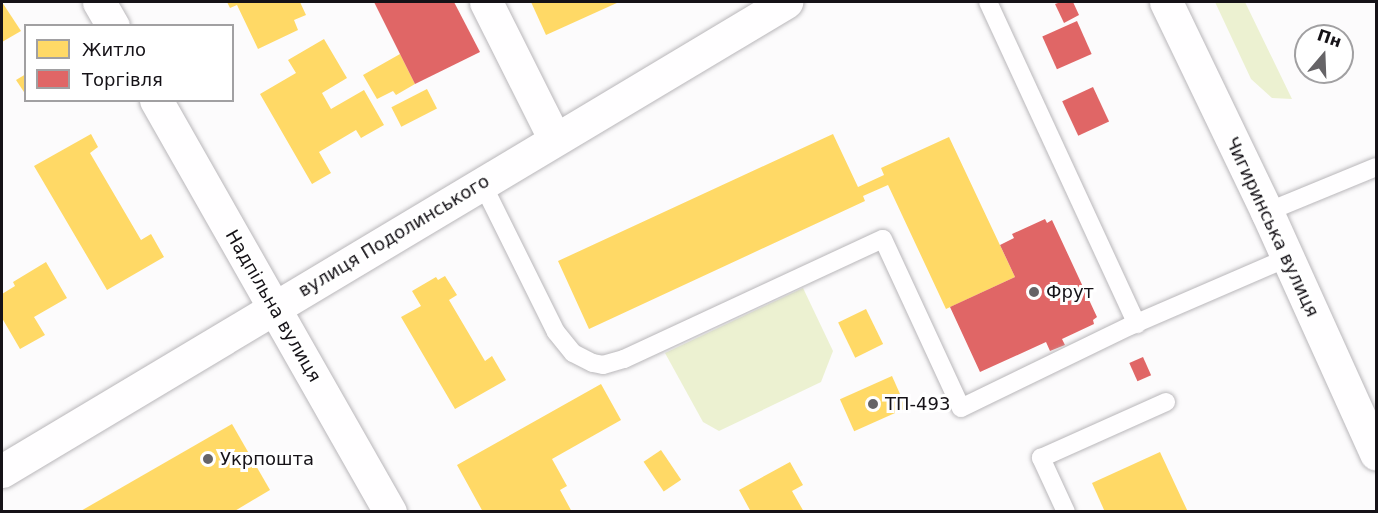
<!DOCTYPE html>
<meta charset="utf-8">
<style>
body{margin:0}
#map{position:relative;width:1378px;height:513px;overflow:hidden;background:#fcfbfc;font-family:"DejaVu Sans",sans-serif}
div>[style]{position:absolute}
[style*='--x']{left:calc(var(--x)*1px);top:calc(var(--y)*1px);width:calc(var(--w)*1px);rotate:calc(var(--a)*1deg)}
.green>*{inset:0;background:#ecf1d1}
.homes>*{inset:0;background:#ffd966;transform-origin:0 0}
.shops>*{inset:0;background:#e06666;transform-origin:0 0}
.roads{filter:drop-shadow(0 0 2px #b9b7ba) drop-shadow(0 0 2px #b9b7ba)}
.service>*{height:18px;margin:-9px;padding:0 9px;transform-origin:9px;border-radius:9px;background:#fffeff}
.minor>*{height:33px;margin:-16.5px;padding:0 16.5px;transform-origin:16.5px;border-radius:16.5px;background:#fffeff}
.secondary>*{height:33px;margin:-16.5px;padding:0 16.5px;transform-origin:16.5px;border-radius:16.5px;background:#fffeff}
.dots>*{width:16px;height:16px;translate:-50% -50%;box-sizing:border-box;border:3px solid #fff;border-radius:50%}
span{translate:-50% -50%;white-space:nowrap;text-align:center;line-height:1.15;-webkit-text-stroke:6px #fff;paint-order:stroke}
.street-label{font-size:18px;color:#151217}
.poi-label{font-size:18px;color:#151217}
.left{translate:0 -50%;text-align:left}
.frame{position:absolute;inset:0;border:3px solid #151217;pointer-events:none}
.legend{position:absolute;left:24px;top:24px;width:210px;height:78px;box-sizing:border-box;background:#fff;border:2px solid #a1a0a2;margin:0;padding:8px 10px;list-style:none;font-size:18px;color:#151217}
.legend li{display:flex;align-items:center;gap:12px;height:30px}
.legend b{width:30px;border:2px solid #a1a0a2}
.north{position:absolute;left:1294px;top:24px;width:60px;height:60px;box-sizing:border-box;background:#fff;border:2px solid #a1a0a2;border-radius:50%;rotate:19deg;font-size:16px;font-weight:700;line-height:24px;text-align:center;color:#151217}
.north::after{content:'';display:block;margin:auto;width:21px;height:27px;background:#666467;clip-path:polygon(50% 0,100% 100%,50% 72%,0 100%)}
</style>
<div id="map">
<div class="green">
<div style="clip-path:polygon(1215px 2px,1245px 2px,1292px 99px,1272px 98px,1251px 79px)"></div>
<div style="clip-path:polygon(803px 288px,833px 351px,821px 382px,719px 431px,703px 422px,665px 353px)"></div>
</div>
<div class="homes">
<div style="clip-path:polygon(2px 2px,21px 31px,2px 42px)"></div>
<div style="clip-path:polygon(227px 2px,300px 2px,306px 15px,294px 20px,298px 30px,258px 49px,237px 5px,230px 8px)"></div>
<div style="clip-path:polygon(531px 2px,619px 2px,546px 35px)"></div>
<div style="clip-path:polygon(324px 39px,347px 78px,322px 93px,331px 109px,364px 90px,384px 125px,361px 138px,356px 130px,319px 152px,331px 173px,312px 184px,260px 94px,296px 73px,288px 60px)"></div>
<div style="clip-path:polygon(400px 54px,415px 84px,396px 95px,393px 91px,377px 99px,363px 75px)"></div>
<div style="clip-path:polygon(26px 74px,26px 95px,16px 80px)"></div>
<div style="left:427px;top:89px;width:22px;height:40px;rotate:63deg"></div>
<div style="clip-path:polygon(91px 134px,98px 147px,90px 153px,141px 240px,151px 234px,164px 257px,107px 290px,34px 166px)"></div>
<div style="clip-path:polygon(833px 134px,858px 187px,884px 175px,881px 168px,949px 137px,1015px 277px,946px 309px,888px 185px,863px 196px,865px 201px,589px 329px,558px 261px)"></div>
<div style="clip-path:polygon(46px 262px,67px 298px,34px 317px,45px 335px,20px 349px,2px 318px,2px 294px,15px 286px,13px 282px)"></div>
<div style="clip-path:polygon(445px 276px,457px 295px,449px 300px,485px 361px,492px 356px,506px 380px,455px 409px,401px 317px,421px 306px,412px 291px,436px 277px,438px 280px)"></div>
<div style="left:866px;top:309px;width:39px;height:31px;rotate:64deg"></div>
<div style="left:892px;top:376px;width:35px;height:57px;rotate:66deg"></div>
<div style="clip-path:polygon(601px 384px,621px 420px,552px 459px,567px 486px,560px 490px,572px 512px,483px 512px,457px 465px)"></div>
<div style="clip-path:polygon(232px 424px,270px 490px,233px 512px,79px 512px)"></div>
<div style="left:661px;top:450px;width:36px;height:21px;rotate:56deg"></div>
<div style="clip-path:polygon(1160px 452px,1188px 512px,1105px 512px,1092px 483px)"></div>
<div style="clip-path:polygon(790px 462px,803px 485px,792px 491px,804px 512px,751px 512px,739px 490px)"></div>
</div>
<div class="shops">
<div style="clip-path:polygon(374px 2px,454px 2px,480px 52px,415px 84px)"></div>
<div style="clip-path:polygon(1061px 2px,1073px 2px,1079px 15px,1064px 23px,1055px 4px)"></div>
<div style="left:1077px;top:21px;width:36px;height:38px;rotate:66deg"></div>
<div style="left:1093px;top:87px;width:38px;height:34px;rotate:65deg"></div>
<div style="clip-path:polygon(1045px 219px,1047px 223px,1052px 220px,1097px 317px,1093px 320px,1094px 324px,1062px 339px,1065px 345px,1050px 351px,1046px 342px,980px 372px,950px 307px,1015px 277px,1000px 245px,1014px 238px,1012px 234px)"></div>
<div style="left:1143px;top:357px;width:20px;height:15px;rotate:66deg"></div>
</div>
<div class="roads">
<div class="service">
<div style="--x:988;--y:2;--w:355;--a:65.2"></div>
<div style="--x:482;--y:183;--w:166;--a:63.6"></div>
<div style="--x:556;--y:332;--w:27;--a:51"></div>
<div style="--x:573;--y:353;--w:22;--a:27"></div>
<div style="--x:593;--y:363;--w:10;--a:11"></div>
<div style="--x:603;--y:365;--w:22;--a:-16"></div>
<div style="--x:624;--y:359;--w:285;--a:-24.9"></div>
<div style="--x:883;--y:239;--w:186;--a:65.2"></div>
<div style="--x:961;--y:408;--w:188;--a:-25.9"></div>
<div style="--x:1130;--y:326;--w:171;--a:-23.4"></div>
<div style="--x:1267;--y:212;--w:118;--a:-22.4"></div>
<div style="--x:1066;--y:512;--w:60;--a:-114.8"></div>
<div style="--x:1041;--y:458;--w:137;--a:-24.1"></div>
</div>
<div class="minor">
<div style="--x:99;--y:2;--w:28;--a:60"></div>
<div style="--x:486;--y:2;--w:152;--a:63.4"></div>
<div style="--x:156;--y:100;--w:474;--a:60.4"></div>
<div style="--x:2;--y:471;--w:914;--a:-30.89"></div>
</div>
<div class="secondary">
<div style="--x:1166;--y:2;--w:233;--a:64.3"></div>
<div style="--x:1267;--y:212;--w:265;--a:65.7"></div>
</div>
</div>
<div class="dots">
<div style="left:1034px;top:292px;background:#666467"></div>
<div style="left:873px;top:404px;background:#666467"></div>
<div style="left:208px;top:459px;background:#666467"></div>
</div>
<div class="street-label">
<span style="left:1272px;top:227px;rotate:65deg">Чигиринська вулиця</span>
<span style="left:394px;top:236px;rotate:-31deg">вулиця Подолинського</span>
<span style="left:273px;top:306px;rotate:60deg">Надпільна вулиця</span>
</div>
<div class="poi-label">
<span class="left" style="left:1046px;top:292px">Фрут</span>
<span class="left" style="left:885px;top:404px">ТП-493</span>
<span class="left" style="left:220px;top:459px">Укрпошта</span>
</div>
<div class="frame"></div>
<ul class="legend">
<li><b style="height:16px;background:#ffd966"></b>Житло</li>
<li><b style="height:16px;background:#e06666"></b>Торгівля</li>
</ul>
<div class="north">Пн</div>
</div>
